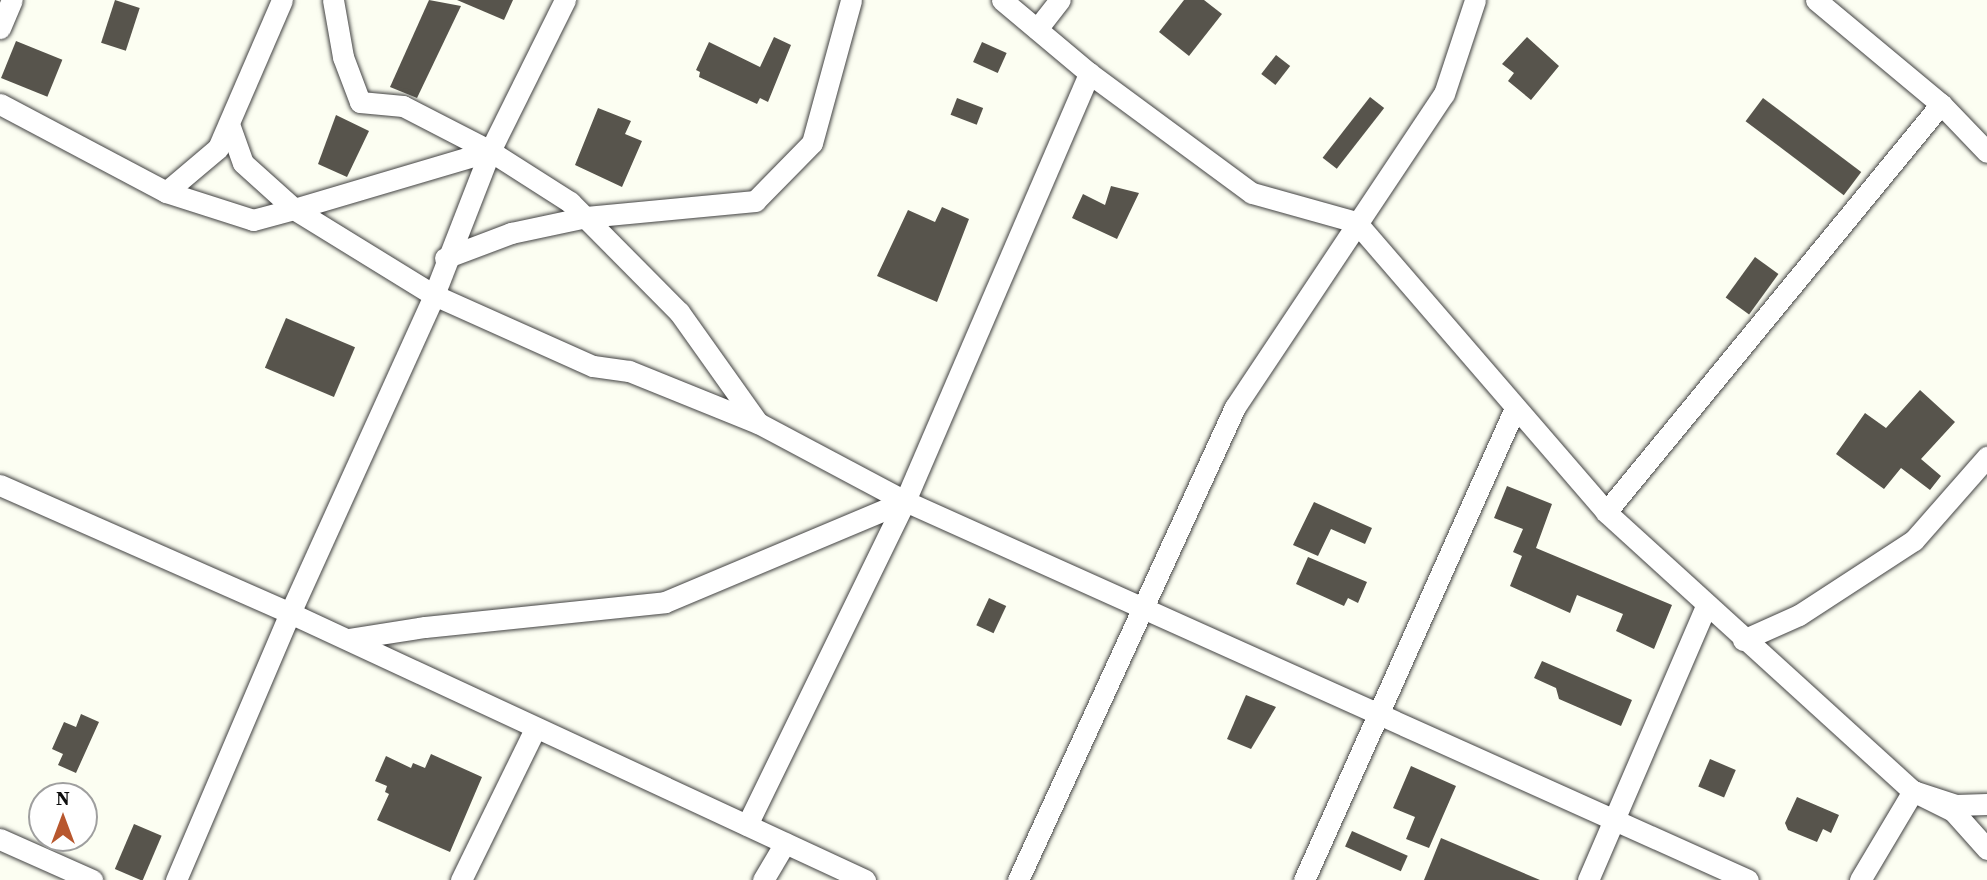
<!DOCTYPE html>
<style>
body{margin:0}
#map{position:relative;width:1987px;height:880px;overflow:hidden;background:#fcfef2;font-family:"Source Serif 4",serif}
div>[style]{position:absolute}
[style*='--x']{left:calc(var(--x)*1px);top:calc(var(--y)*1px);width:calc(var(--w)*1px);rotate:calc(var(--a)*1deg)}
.building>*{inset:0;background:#57544c;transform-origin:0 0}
.roads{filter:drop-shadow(0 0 2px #424242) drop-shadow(0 0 2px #424242)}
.street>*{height:21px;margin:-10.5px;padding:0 10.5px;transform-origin:10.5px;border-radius:10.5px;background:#fff}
span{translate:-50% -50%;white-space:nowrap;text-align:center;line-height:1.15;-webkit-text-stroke:7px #fff;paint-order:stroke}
.north{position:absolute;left:28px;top:782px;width:70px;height:70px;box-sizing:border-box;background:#fff;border:2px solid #9f9f9f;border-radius:50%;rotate:0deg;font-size:19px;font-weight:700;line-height:28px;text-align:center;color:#0f0f0f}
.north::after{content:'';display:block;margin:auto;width:24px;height:32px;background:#b8572e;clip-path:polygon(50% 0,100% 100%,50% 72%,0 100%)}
</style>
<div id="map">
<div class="building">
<div style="left:115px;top:0;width:26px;height:45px;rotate:18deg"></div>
<div style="clip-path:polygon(429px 0,461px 6px,417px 98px,390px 87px)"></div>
<div style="clip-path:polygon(457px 0,513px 0,504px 20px)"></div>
<div style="clip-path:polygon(1184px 0,1204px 0,1222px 14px,1189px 56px,1159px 32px)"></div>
<div style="clip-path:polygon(774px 37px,791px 45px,768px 102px,760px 98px,757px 104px,699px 77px,700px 72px,696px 70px,709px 42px,760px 67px)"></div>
<div style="clip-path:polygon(1527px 37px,1559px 66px,1531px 100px,1508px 81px,1514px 73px,1502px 64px)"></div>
<div style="left:16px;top:41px;width:50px;height:40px;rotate:22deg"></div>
<div style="left:982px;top:42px;width:27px;height:22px;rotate:24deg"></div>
<div style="left:1276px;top:55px;width:18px;height:24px;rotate:38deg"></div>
<div style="left:1370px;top:97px;width:18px;height:77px;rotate:38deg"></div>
<div style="left:957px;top:98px;width:28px;height:18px;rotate:21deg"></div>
<div style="left:1763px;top:98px;width:123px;height:29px;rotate:37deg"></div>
<div style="clip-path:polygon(598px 108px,631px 121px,625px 134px,642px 141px,622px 187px,575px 165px)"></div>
<div style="clip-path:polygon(336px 115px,369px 131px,347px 177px,318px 164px)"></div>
<div style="clip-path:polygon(1111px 186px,1139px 193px,1117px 239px,1072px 218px,1083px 194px,1105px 205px)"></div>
<div style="clip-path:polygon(942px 207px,969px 219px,937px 302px,877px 276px,908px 210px,935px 222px)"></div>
<div style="left:1755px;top:257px;width:29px;height:50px;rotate:36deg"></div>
<div style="left:286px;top:318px;width:75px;height:54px;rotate:23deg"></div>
<div style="clip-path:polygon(1920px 390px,1955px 422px,1921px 459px,1941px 476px,1930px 490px,1901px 468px,1884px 489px,1836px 454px,1865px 413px,1886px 428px)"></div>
<div style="clip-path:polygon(1507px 486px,1552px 504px,1536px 548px,1672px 605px,1654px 649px,1616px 631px,1623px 614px,1577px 595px,1570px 613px,1510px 586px,1522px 556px,1513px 552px,1523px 529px,1494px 518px)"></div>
<div style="clip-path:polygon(1314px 502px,1372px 528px,1365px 544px,1331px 529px,1318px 556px,1293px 545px)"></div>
<div style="clip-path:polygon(1308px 557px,1367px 582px,1358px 603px,1348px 598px,1344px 606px,1296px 584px)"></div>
<div style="left:989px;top:598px;width:19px;height:30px;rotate:25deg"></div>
<div style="clip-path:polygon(1542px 661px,1632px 700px,1621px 726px,1559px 699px,1556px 688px,1534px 678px)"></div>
<div style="clip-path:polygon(1246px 695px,1276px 707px,1251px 749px,1227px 739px)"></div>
<div style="clip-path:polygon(81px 714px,99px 722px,76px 773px,58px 765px,63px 754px,52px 749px,64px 722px,76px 727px)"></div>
<div style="clip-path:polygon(431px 754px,482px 777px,450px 852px,377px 820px,389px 794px,385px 792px,387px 786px,375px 781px,386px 756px,411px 768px,413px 763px,425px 768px)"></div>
<div style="left:1710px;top:759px;width:28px;height:30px;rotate:23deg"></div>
<div style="clip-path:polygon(1411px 766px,1456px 786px,1429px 848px,1406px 839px,1415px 817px,1393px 808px)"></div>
<div style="clip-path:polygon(1797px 797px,1839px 815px,1831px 833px,1823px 829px,1817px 842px,1788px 830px,1785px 823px)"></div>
<div style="left:134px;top:824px;width:30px;height:49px;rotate:23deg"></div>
<div style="left:1352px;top:831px;width:61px;height:17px;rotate:24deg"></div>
<div style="clip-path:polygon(1441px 838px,1540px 880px,1424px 880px)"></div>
</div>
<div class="roads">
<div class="street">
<div style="--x:333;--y:0;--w:58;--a:80"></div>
<div style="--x:343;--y:57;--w:48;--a:69.3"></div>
<div style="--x:360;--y:102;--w:43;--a:5.3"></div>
<div style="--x:403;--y:106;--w:98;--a:27.3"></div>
<div style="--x:490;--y:151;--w:95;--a:32.5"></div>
<div style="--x:570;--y:202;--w:155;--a:45.3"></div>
<div style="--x:679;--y:312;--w:136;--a:54.6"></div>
<div style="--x:1002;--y:0;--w:114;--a:40"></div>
<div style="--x:1089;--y:73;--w:202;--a:36.4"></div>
<div style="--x:1252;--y:193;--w:108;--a:15.6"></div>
<div style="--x:1356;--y:222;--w:383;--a:49.2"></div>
<div style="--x:1606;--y:512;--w:415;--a:42.3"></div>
<div style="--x:1913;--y:791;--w:45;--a:26.6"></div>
<div style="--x:1953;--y:811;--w:51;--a:48.2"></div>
<div style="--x:1816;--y:0;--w:163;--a:39.8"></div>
<div style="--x:1941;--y:104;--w:66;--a:46.2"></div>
<div style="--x:0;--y:28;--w:30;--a:-67"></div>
<div style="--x:1037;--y:29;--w:37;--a:-52"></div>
<div style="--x:0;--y:104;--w:188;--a:27.9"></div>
<div style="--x:166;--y:192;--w:91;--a:17.8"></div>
<div style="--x:253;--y:220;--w:42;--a:-15"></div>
<div style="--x:294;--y:209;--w:164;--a:31.6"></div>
<div style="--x:434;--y:295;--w:174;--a:24.1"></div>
<div style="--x:593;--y:366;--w:36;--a:8"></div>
<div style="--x:629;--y:371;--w:139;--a:22"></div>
<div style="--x:758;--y:423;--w:166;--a:28"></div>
<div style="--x:905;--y:501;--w:924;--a:24.21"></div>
<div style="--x:229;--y:124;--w:41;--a:70.3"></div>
<div style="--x:243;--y:163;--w:69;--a:42"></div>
<div style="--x:294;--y:209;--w:204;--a:-16.5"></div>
<div style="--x:166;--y:192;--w:68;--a:-40.2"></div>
<div style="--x:218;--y:148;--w:161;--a:-66.6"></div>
<div style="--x:445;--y:258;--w:71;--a:-20.7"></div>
<div style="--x:511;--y:233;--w:77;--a:-12"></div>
<div style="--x:586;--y:217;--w:170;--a:-5.4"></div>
<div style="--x:755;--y:201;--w:81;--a:-45.5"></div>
<div style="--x:812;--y:143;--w:148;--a:-74.7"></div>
<div style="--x:0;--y:485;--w:317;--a:23.8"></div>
<div style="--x:290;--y:613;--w:634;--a:24.91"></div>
<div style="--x:1606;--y:512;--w:528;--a:-50.61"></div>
<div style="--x:348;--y:639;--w:78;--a:-8.9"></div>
<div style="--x:425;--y:627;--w:241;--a:-5.9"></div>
<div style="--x:665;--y:602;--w:260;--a:-22.8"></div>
<div style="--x:1743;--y:640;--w:61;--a:-24.1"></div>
<div style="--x:1799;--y:615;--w:137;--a:-33.1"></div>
<div style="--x:1914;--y:540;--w:111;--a:-48.7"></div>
<div style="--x:747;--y:825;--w:360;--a:-64"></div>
<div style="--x:905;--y:501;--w:466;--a:-66.7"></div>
<div style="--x:0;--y:839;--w:101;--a:24"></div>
<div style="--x:176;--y:880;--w:290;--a:-66.9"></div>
<div style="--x:290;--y:613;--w:349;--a:-65.6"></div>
<div style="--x:434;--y:295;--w:155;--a:-68.7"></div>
<div style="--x:490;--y:151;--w:169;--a:-63.6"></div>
<div style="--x:461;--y:880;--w:168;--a:-63.9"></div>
<div style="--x:763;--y:880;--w:43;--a:-59.3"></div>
<div style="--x:1018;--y:880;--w:520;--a:-65.36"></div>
<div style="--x:1235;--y:407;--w:376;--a:-56.3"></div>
<div style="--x:1444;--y:94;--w:99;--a:-71.7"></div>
<div style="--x:1304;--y:880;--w:517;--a:-65.91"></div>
<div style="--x:1588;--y:880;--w:298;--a:-66.7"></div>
<div style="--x:1860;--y:880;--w:104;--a:-59.2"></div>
<div style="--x:1913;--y:791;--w:45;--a:18"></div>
<div style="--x:1956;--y:805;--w:31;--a:-2"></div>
</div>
</div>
<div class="north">N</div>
</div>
